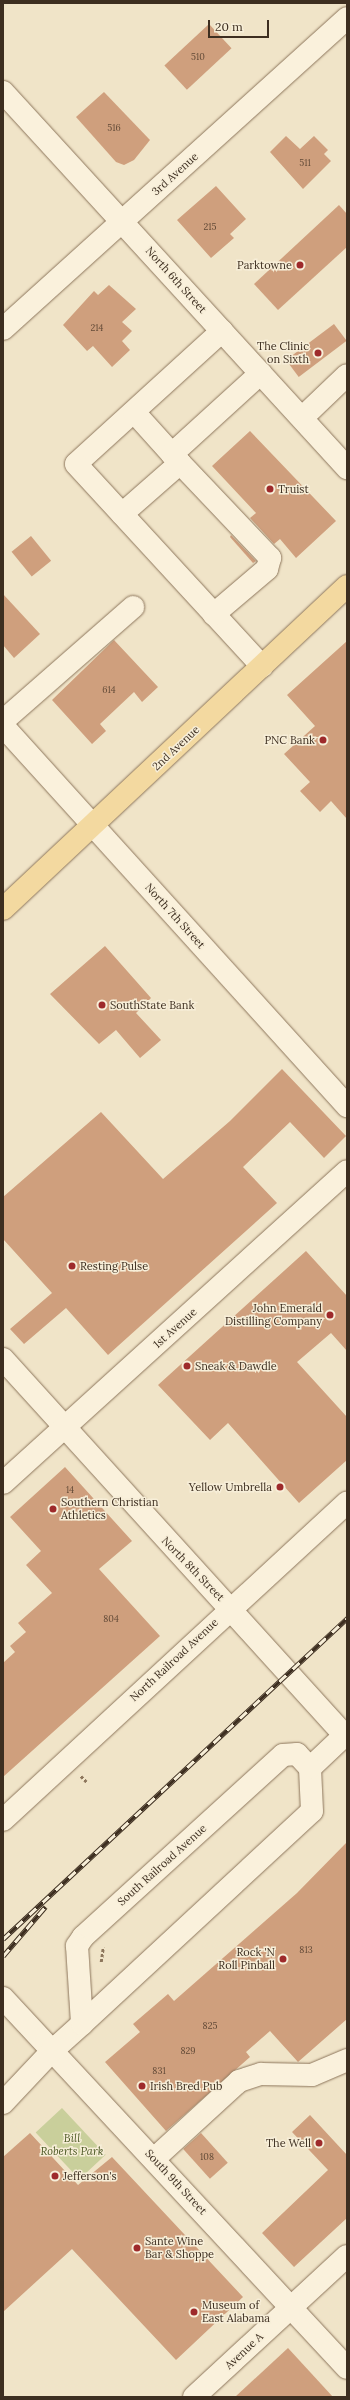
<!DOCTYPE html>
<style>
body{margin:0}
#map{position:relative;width:350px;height:2400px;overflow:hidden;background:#f0e4c8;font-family:Lora,serif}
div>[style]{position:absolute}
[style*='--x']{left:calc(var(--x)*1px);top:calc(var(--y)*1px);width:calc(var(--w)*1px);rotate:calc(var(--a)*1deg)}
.green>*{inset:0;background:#c9cf9b;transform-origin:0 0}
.building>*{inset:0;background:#cf9f7d;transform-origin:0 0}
.path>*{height:2.5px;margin-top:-1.25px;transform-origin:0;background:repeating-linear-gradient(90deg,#8d765c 0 3px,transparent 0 5px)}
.roads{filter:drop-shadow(0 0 1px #8d765c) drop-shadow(0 0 1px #8d765c)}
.minor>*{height:22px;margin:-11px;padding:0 11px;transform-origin:11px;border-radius:11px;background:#faf1dc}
.major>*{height:22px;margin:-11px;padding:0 11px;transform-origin:11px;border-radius:11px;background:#f3d9a0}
.rail>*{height:4.5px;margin-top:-2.25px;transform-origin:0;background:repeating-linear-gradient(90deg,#f7eed8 0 9px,#3d2e20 0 18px);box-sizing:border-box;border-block:1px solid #3d2e20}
.dots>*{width:11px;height:11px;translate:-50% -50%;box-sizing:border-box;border:2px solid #f7eed8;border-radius:50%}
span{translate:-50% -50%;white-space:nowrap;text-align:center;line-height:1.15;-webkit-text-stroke:3px #f7eed8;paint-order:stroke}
.number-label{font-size:9px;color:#624a37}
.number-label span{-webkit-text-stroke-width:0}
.street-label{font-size:11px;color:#3d2e20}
.poi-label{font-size:11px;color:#3d2e20}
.right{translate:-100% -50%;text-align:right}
.left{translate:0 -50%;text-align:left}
.park-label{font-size:11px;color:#4d5a26;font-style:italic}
.frame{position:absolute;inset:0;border:4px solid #3d2e20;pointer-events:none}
.scale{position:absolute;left:208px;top:20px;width:61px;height:18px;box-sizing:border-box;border:2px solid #3d2e20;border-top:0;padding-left:5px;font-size:12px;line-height:14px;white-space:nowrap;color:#3d2e20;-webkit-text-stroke:3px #f7eed8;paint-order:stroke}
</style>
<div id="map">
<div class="green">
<div style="left:62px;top:2108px;width:64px;height:36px;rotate:47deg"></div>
</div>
<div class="building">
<div style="left:209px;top:24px;width:33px;height:61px;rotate:47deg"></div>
<div style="clip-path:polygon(104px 92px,150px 140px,134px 160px,124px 165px,116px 162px,76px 117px)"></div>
<div style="clip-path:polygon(286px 136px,300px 149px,314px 136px,328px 150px,324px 154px,331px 161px,303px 189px,270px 152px)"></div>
<div style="clip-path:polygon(216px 186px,246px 219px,230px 234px,234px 238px,211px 258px,177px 220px)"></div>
<div style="clip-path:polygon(339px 205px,347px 214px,347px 247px,278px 310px,254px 284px)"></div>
<div style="clip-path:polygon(109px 285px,136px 309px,122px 322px,132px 331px,122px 341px,130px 350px,112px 367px,93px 346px,87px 351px,63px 325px,94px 291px,98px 295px)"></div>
<div style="left:334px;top:324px;width:21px;height:60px;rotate:53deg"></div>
<div style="clip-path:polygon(250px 431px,336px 521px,296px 558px,280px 539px,274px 544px,250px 518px,256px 513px,212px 466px)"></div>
<div style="clip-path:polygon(231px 535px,256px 561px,253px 563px,230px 537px)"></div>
<div style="left:31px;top:536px;width:32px;height:25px;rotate:51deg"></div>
<div style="clip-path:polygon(3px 594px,40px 634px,14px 658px,3px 645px)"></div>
<div style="clip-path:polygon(114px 640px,158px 687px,142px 702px,134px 692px,100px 724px,106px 731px,92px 744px,52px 700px)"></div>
<div style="clip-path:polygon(347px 641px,347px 819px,331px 801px,320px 812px,300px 791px,310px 782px,284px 754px,315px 726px,287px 695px)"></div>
<div style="clip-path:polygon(105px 946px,151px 998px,136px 1013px,161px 1040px,140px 1058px,116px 1030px,99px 1044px,50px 994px)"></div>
<div style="clip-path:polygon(282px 1069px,346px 1136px,324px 1158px,290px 1122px,243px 1167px,277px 1203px,108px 1355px,66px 1308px,24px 1344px,10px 1329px,52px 1293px,3px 1239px,3px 1197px,101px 1112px,163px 1179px,230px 1121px)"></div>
<div style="clip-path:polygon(306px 1251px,347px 1296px,347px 1351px,331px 1333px,297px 1362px,347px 1417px,347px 1460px,299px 1503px,228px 1423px,210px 1440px,158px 1385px)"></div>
<div style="clip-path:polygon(65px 1467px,132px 1541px,99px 1569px,160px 1636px,3px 1777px,3px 1663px,15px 1652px,10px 1646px,26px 1632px,18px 1623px,52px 1593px,26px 1565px,41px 1551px,10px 1517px)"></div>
<div style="clip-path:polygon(347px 1842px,347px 2019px,298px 2062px,270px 2031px,246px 2052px,250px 2057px,166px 2131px,105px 2062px,140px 2032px,133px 2024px,168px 1994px,174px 2001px,297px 1893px)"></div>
<div style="clip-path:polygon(310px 2115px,347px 2155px,347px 2218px,294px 2267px,262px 2233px,328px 2170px,292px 2132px)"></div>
<div style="clip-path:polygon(30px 2133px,78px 2185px,112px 2157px,243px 2297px,176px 2360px,72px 2249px,3px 2312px,3px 2157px)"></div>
<div style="left:201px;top:2133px;width:40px;height:24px;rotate:48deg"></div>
<div style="clip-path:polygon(288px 2348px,333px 2397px,235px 2397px)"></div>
</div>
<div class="path">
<div style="--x:81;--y:1776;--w:8;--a:45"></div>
<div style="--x:101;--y:1962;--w:15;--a:-82"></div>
</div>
<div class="roads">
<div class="minor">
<div style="--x:3;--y:92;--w:510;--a:47.54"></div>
<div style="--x:3;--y:329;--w:464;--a:-42.1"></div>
<div style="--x:222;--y:331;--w:197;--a:137.7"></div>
<div style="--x:76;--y:464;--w:275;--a:47.4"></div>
<div style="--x:134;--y:412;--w:57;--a:47.9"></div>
<div style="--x:172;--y:454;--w:120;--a:-42.3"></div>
<div style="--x:302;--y:418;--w:62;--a:-43.7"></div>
<div style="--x:180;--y:463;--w:131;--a:46.5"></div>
<div style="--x:270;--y:558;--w:11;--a:105"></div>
<div style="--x:267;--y:569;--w:70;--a:139.7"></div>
<div style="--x:122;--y:514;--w:77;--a:-41.3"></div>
<div style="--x:180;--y:463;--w:12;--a:-132"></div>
<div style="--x:3;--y:721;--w:173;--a:-41.2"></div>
<div style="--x:3;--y:726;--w:513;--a:47.85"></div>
<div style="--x:3;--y:1359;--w:512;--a:47.77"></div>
<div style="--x:3;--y:1483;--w:464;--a:-42.2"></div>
<div style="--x:310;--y:1768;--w:51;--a:-43.4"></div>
<div style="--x:3;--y:1820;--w:468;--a:-42.7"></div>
<div style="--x:3;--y:1998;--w:505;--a:47.09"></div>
<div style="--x:3;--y:2103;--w:71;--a:-46.7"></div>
<div style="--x:52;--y:2051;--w:40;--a:-42"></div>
<div style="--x:82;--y:2024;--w:313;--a:-42.8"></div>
<div style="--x:312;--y:1811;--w:43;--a:-92.7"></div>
<div style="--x:310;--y:1768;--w:19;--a:-133"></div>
<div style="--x:297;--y:1754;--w:14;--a:176"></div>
<div style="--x:283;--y:1755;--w:270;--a:137.7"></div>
<div style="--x:83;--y:1937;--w:11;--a:124"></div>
<div style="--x:77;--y:1946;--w:78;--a:86.3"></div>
<div style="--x:154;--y:2159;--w:115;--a:-42.5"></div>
<div style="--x:239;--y:2081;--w:23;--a:-18"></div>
<div style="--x:261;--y:2074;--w:51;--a:1.1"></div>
<div style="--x:312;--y:2075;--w:38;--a:-23"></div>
<div style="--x:194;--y:2397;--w:208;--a:-42.7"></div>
</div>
<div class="major">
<div style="--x:3;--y:909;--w:472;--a:-43.2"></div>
</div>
</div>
<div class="rail">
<div style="--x:3;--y:1939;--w:471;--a:-43"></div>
<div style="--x:3;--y:1956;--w:65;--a:-49.4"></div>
</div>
<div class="dots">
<div style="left:300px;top:265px;background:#9e2a2b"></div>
<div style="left:318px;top:353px;background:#9e2a2b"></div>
<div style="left:270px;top:489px;background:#9e2a2b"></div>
<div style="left:323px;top:740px;background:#9e2a2b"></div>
<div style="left:102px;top:1005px;background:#9e2a2b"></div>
<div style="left:72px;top:1266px;background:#9e2a2b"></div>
<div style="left:330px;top:1315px;background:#9e2a2b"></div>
<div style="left:187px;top:1366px;background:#9e2a2b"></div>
<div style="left:280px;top:1487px;background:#9e2a2b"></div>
<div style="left:53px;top:1509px;background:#9e2a2b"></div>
<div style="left:283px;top:1959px;background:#9e2a2b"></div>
<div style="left:142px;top:2086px;background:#9e2a2b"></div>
<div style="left:319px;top:2143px;background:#9e2a2b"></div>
<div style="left:55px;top:2176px;background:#9e2a2b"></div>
<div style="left:137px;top:2248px;background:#9e2a2b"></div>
<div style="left:194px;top:2312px;background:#9e2a2b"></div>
</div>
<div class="number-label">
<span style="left:198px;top:57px">510</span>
<span style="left:114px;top:128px">516</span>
<span style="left:305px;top:163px">511</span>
<span style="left:210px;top:227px">215</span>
<span style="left:97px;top:328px">214</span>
<span style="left:109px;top:690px">614</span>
<span style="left:70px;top:1490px">14</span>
<span style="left:111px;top:1619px">804</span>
<span style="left:306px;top:1950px">813</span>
<span style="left:210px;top:2026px">825</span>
<span style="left:188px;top:2051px">829</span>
<span style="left:159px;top:2071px">831</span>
<span style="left:207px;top:2157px">108</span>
</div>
<div class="street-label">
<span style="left:175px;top:174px;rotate:-42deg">3rd Avenue</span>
<span style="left:176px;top:280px;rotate:48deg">North 6th Street</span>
<span style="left:176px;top:748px;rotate:-43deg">2nd Avenue</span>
<span style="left:175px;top:916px;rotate:48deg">North 7th Street</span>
<span style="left:175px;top:1328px;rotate:-42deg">1st Avenue</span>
<span style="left:193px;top:1569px;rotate:46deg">North 8th Street</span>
<span style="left:174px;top:1660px;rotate:-43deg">North Railroad Avenue</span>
<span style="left:162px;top:1865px;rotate:-42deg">South Railroad Avenue</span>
<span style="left:176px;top:2182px;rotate:47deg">South 9th Street</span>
<span style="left:244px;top:2351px;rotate:-43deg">Avenue A</span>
</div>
<div class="poi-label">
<span class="right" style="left:292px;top:265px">Parktowne</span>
<span class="right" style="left:309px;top:353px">The Clinic<br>on Sixth</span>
<span class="left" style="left:278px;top:489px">Truist</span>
<span class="right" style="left:315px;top:740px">PNC Bank</span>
<span class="left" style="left:110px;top:1005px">SouthState Bank</span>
<span class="left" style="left:80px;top:1266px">Resting Pulse</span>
<span class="right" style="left:322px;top:1315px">John Emerald<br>Distilling Company</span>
<span class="left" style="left:195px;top:1366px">Sneak &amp; Dawdle</span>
<span class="right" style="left:272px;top:1487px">Yellow Umbrella</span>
<span class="left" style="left:61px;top:1509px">Southern Christian<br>Athletics</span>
<span class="right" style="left:275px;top:1959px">Rock 'N<br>Roll Pinball</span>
<span class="left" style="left:150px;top:2086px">Irish Bred Pub</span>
<span class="right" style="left:311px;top:2143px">The Well</span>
<span class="left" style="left:63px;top:2176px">Jefferson's</span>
<span class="left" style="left:145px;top:2248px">Sante Wine<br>Bar &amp; Shoppe</span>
<span class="left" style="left:202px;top:2312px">Museum of<br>East Alabama</span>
</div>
<div class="park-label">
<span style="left:72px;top:2145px">Bill<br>Roberts Park</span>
</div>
<div class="frame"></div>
<div class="scale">20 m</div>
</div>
